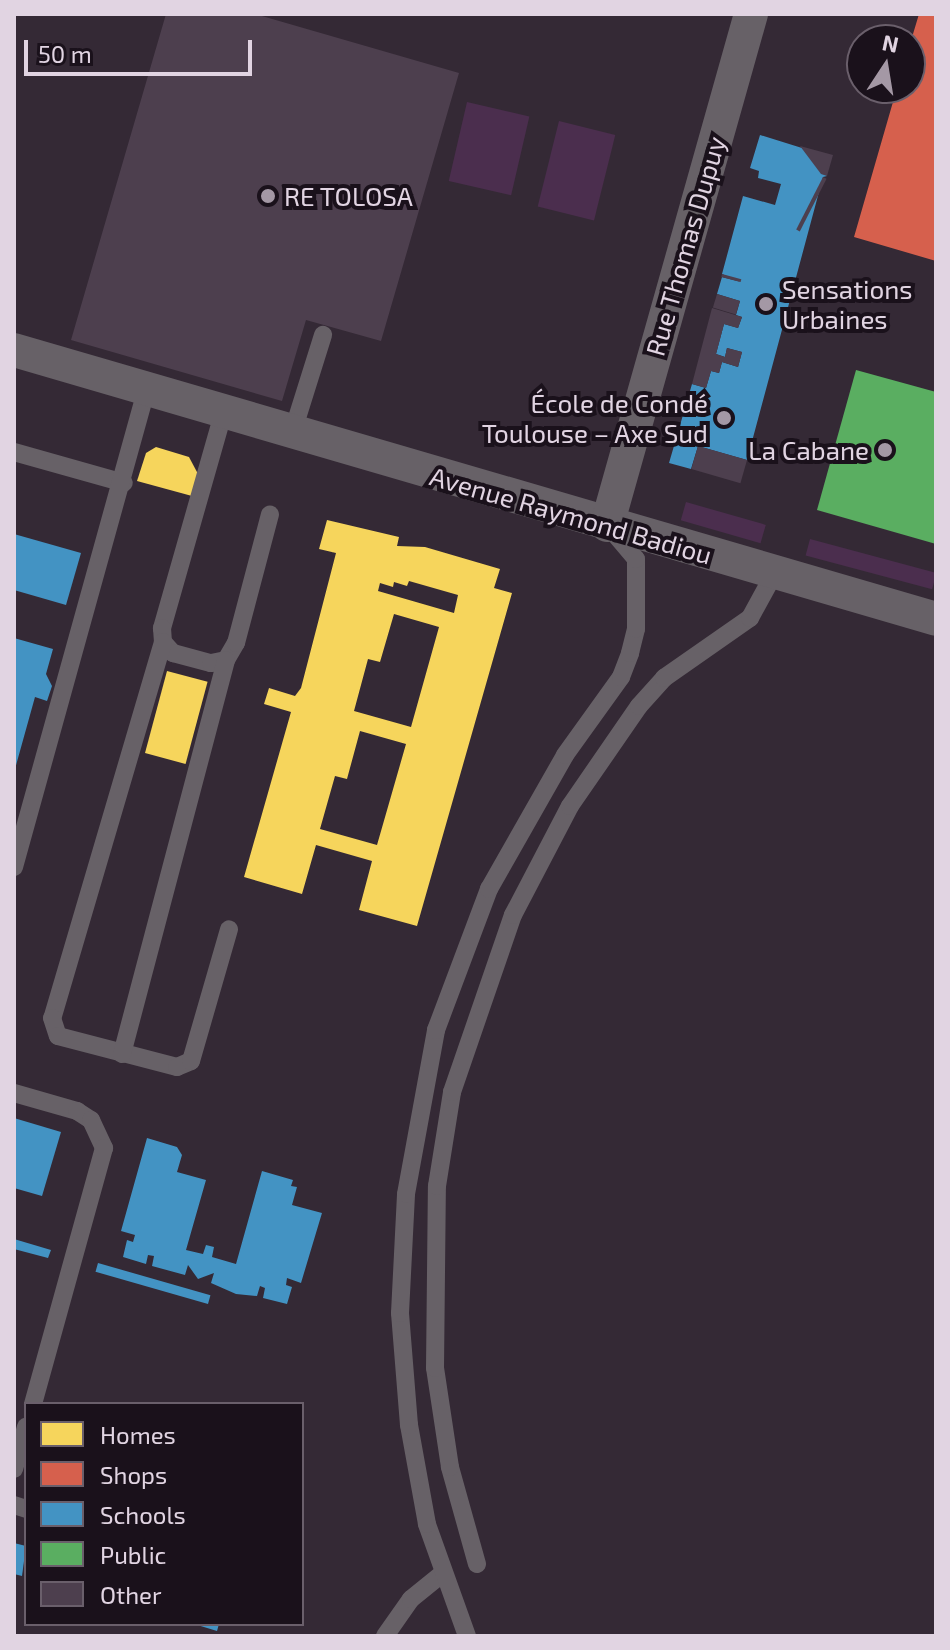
<!DOCTYPE html>
<meta charset="utf-8">
<style>
body{margin:0}
#map{position:relative;width:950px;height:1650px;overflow:hidden;background:#342935;font-family:"Exo 2",sans-serif}
div>[style]{position:absolute}
[style*='--x']{left:calc(var(--x)*1px);top:calc(var(--y)*1px);width:calc(var(--w)*1px);rotate:calc(var(--a)*1deg)}
.green>*{inset:0;background:#4b2e4e;transform-origin:0 0}
.homes>*{inset:0;background:#f6d55c;transform-origin:0 0}
.shops>*{inset:0;background:#d6604d}
.schools>*{inset:0;background:#4393c3;transform-origin:0 0}
.public>*{inset:0;background:#5aae61}
.building>*{inset:0;background:#4d3f4e;transform-origin:0 0}
.service>*{height:18px;margin:-9px;padding:0 9px;transform-origin:9px;border-radius:9px;background:#676167}
.minor>*{height:34px;margin:-17px;padding:0 17px;transform-origin:17px;border-radius:17px;background:#676167}
.dots>*{width:22px;height:22px;translate:-50% -50%;box-sizing:border-box;border:4px solid #1a111b;border-radius:50%}
span{translate:-50% -50%;white-space:nowrap;text-align:center;line-height:1.15;-webkit-text-stroke:8px #1a111b;paint-order:stroke}
.poi-label{font-size:26px;color:#e1d4e2}
.left{translate:0 -50%;text-align:left}
.right{translate:-100% -50%;text-align:right}
.street-label{font-size:26px;color:#e1d4e2}
.frame{position:absolute;inset:0;border:16px solid #e1d4e2;pointer-events:none}
.legend{position:absolute;left:24px;top:1402px;width:280px;height:224px;box-sizing:border-box;background:#1a111b;border:2px solid #6a5f6b;margin:0;padding:10px 14px;list-style:none;font-size:24px;color:#e1d4e2}
.legend li{display:flex;align-items:center;gap:16px;height:40px}
.legend b{width:40px;border:2px solid #6a5f6b}
.north{position:absolute;left:846px;top:24px;width:80px;height:80px;box-sizing:border-box;background:#1a111b;border:2px solid #6a5f6b;border-radius:50%;rotate:12deg;font-size:22px;font-weight:700;line-height:32px;text-align:center;color:#e1d4e2}
.north::after{content:'';display:block;margin:auto;width:28px;height:36px;background:#a498a5;clip-path:polygon(50% 0,100% 100%,50% 72%,0 100%)}
.scale{position:absolute;left:24px;top:40px;width:228px;height:36px;box-sizing:border-box;border:4px solid #e1d4e2;border-top:0;padding-left:10px;font-size:24px;line-height:28px;white-space:nowrap;color:#e1d4e2;-webkit-text-stroke:6px #1a111b;paint-order:stroke}
</style>
<div id="map">
<div class="green">
<div style="left:467px;top:102px;width:64px;height:81px;rotate:13deg"></div>
<div style="left:559px;top:121px;width:58px;height:88px;rotate:14deg"></div>
<div style="left:686px;top:502px;width:83px;height:19px;rotate:16deg"></div>
<div style="left:810px;top:539px;width:131px;height:17px;rotate:15deg"></div>
</div>
<div class="homes">
<div style="clip-path:polygon(156px 447px,189px 457px,198px 474px,192px 496px,137px 481px,146px 453px)"></div>
<div style="clip-path:polygon(evenodd,327px 520px,399px 537px,397px 546px,425px 547px,500px 569px,494px 588px,512px 593px,417px 926px,359px 910px,372px 861px,316px 845px,302px 894px,244px 877px,291px 712px,264px 704px,269px 688px,295px 696px,301px 688px,336px 553px,319px 549px,327px 520px,409px 581px,458px 595px,454px 613px,378px 591px,380px 583px,393px 587px,394px 582px,407px 586px,409px 581px,327px 520px,394px 614px,439px 627px,411px 727px,354px 711px,368px 659px,380px 662px,394px 614px,327px 520px,360px 731px,406px 744px,377px 845px,320px 829px,335px 776px,347px 779px,360px 731px)"></div>
<div style="left:167px;top:671px;width:42px;height:85px;rotate:15deg"></div>
</div>
<div class="shops">
<div style="clip-path:polygon(919px 14px,936px 14px,936px 261px,854px 237px,897px 88px,910px 88px,910px 44px)"></div>
</div>
<div class="schools">
<div style="clip-path:polygon(760px 135px,802px 148px,827px 176px,823px 177px,747px 460px,698px 446px,691px 469px,669px 463px,692px 384px,706px 388px,711px 371px,719px 373px,722px 362px,738px 367px,742px 352px,727px 348px,725px 357px,716px 354px,724px 324px,738px 328px,742px 317px,736px 315px,740px 301px,717px 294px,722px 277px,741px 282px,722px 274px,743px 196px,775px 205px,781px 184px,758px 178px,759px 171px,750px 168px)"></div>
<div style="clip-path:polygon(14px 534px,81px 553px,66px 605px,14px 590px)"></div>
<div style="clip-path:polygon(14px 638px,53px 649px,46px 674px,52px 686px,47px 701px,35px 697px,15px 769px)"></div>
<div style="clip-path:polygon(14px 1118px,61px 1132px,42px 1196px,14px 1188px)"></div>
<div style="clip-path:polygon(147px 1138px,177px 1147px,182px 1155px,177px 1172px,206px 1180px,186px 1250px,203px 1254px,206px 1245px,214px 1247px,212px 1257px,236px 1264px,262px 1171px,293px 1180px,291px 1186px,297px 1187px,292px 1205px,322px 1213px,301px 1283px,287px 1278px,286px 1285px,292px 1287px,287px 1304px,263px 1298px,265px 1288px,260px 1286px,257px 1296px,236px 1294px,211px 1283px,214px 1273px,198px 1279px,188px 1265px,185px 1275px,152px 1266px,154px 1256px,148px 1255px,146px 1264px,123px 1257px,127px 1240px,133px 1242px,135px 1235px,121px 1231px)"></div>
<div style="clip-path:polygon(14px 1239px,51px 1250px,48px 1258px,14px 1249px)"></div>
<div style="left:98px;top:1263px;width:117px;height:9px;rotate:16deg"></div>
<div style="clip-path:polygon(14px 1543px,26px 1546px,22px 1576px,14px 1574px)"></div>
<div style="clip-path:polygon(194px 1624px,219px 1624px,217px 1631px)"></div>
</div>
<div class="public">
<div style="clip-path:polygon(856px 370px,936px 392px,936px 544px,817px 510px)"></div>
</div>
<div class="building">
<div style="clip-path:polygon(166px 14px,255px 14px,459px 73px,381px 341px,306px 320px,282px 401px,71px 340px)"></div>
<div style="clip-path:polygon(800px 146px,833px 155px,827px 176px,821px 174px)"></div>
<div style="left:823px;top:177px;width:4px;height:59px;rotate:27deg"></div>
<div style="left:722px;top:274px;width:20px;height:3px;rotate:15deg"></div>
<div style="left:717px;top:294px;width:24px;height:14px;rotate:17deg"></div>
<div style="clip-path:polygon(712px 308px,742px 317px,738px 328px,724px 324px,716px 354px,725px 357px,727px 348px,742px 352px,738px 367px,722px 362px,719px 373px,711px 371px,706px 388px,692px 384px)"></div>
<div style="left:698px;top:446px;width:51px;height:24px;rotate:16deg"></div>
</div>
<div class="service">
<div style="--x:223;--y:414;--w:223;--a:105.9"></div>
<div style="--x:162;--y:628;--w:14;--a:86"></div>
<div style="--x:163;--y:642;--w:15;--a:48"></div>
<div style="--x:173;--y:653;--w:39;--a:15"></div>
<div style="--x:211;--y:663;--w:15;--a:-11"></div>
<div style="--x:226;--y:660;--w:20;--a:-60"></div>
<div style="--x:236;--y:643;--w:133;--a:-75.2"></div>
<div style="--x:292;--y:434;--w:104;--a:-72.6"></div>
<div style="--x:14;--y:452;--w:114;--a:15.7"></div>
<div style="--x:163;--y:642;--w:392;--a:106.4"></div>
<div style="--x:52;--y:1018;--w:19;--a:72"></div>
<div style="--x:58;--y:1036;--w:123;--a:14.6"></div>
<div style="--x:177;--y:1067;--w:15;--a:-23"></div>
<div style="--x:191;--y:1061;--w:137;--a:-73.9"></div>
<div style="--x:14;--y:867;--w:497;--a:-74.5"></div>
<div style="--x:122;--y:1054;--w:407;--a:-75.2"></div>
<div style="--x:14;--y:1093;--w:66;--a:15.9"></div>
<div style="--x:77;--y:1111;--w:17;--a:33"></div>
<div style="--x:91;--y:1120;--w:31;--a:65"></div>
<div style="--x:104;--y:1148;--w:266;--a:105.5"></div>
<div style="--x:14;--y:1469;--w:44;--a:-74.1"></div>
<div style="--x:14;--y:1505;--w:13;--a:18"></div>
<div style="--x:477;--y:1564;--w:101;--a:-105.6"></div>
<div style="--x:450;--y:1467;--w:100;--a:-98.6"></div>
<div style="--x:435;--y:1368;--w:182;--a:-89.4"></div>
<div style="--x:437;--y:1186;--w:95;--a:-80.9"></div>
<div style="--x:452;--y:1092;--w:187;--a:-71"></div>
<div style="--x:513;--y:915;--w:123;--a:-62.4"></div>
<div style="--x:570;--y:806;--w:121;--a:-55.4"></div>
<div style="--x:639;--y:706;--w:38;--a:-48"></div>
<div style="--x:664;--y:678;--w:105;--a:-34.9"></div>
<div style="--x:750;--y:618;--w:50;--a:-61.4"></div>
<div style="--x:385;--y:1636;--w:45;--a:-54.9"></div>
<div style="--x:411;--y:1599;--w:41;--a:-39.1"></div>
<div style="--x:467;--y:1636;--w:119;--a:-109.7"></div>
<div style="--x:427;--y:1524;--w:101;--a:-100.3"></div>
<div style="--x:409;--y:1425;--w:112;--a:-94.6"></div>
<div style="--x:400;--y:1313;--w:119;--a:-87.1"></div>
<div style="--x:406;--y:1194;--w:167;--a:-79.6"></div>
<div style="--x:436;--y:1030;--w:151;--a:-69.4"></div>
<div style="--x:489;--y:889;--w:154;--a:-60.4"></div>
<div style="--x:565;--y:755;--w:96;--a:-54.3"></div>
<div style="--x:621;--y:677;--w:26;--a:-69"></div>
<div style="--x:630;--y:653;--w:25;--a:-76"></div>
<div style="--x:636;--y:629;--w:70;--a:-90"></div>
<div style="--x:636;--y:559;--w:42;--a:-130.2"></div>
</div>
<div class="minor">
<div style="--x:14;--y:350;--w:960;--a:16.26"></div>
<div style="--x:607;--y:525;--w:531;--a:-74.26"></div>
</div>
<div class="dots">
<div style="left:268px;top:196px;background:#a498a5"></div>
<div style="left:766px;top:304px;background:#a498a5"></div>
<div style="left:724px;top:418px;background:#a498a5"></div>
<div style="left:885px;top:450px;background:#a498a5"></div>
</div>
<div class="poi-label">
<span class="left" style="left:284px;top:196px">RE TOLOSA</span>
<span class="left" style="left:782px;top:304px">Sensations<br>Urbaines</span>
<span class="right" style="left:708px;top:418px">École de Condé<br>Toulouse – Axe Sud</span>
<span class="right" style="left:869px;top:450px">La Cabane</span>
</div>
<div class="street-label">
<span style="left:685px;top:246px;rotate:-74deg">Rue Thomas Dupuy</span>
<span style="left:571px;top:515px;rotate:16deg">Avenue Raymond Badiou</span>
</div>
<div class="frame"></div>
<ul class="legend">
<li><b style="height:22px;background:#f6d55c"></b>Homes</li>
<li><b style="height:22px;background:#d6604d"></b>Shops</li>
<li><b style="height:22px;background:#4393c3"></b>Schools</li>
<li><b style="height:22px;background:#5aae61"></b>Public</li>
<li><b style="height:22px;background:#4d3f4e"></b>Other</li>
</ul>
<div class="north">N</div>
<div class="scale">50 m</div>
</div>
